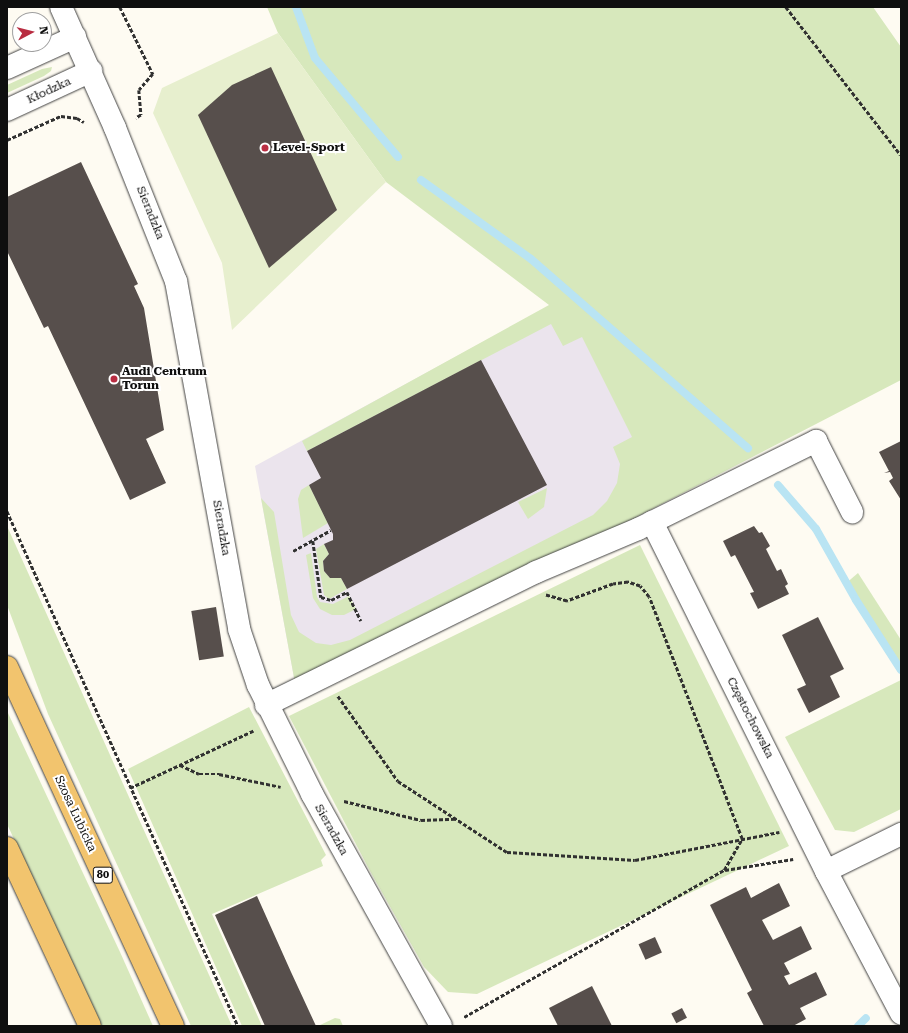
<!DOCTYPE html>
<meta charset="utf-8">
<style>
body{margin:0}
#map{position:relative;width:908px;height:1033px;overflow:hidden;background:#fefbf2;font-family:"Roboto Serif",serif}
div>[style]{position:absolute}
[style*='--x']{left:calc(var(--x)*1px);top:calc(var(--y)*1px);width:calc(var(--w)*1px);rotate:calc(var(--a)*1deg)}
.industrial>*{inset:0;background:#ebe4ed}
.green>*{inset:0;background:#d7e8bc}
.pitch>*{inset:0;background:#e7efce}
.stream>*{height:8px;margin:-4px;padding:0 4px;transform-origin:4px;border-radius:4px;background:#b9e4f3}
.building>*{inset:0;background:#574f4c;transform-origin:0 0}
.path>*{height:2.5px;margin-top:-1.25px;transform-origin:0;background:repeating-linear-gradient(90deg,#313131 0 4px,transparent 0 6px)}
.roads{filter:drop-shadow(0 0 1px #424242) drop-shadow(0 0 1px #424242)}
.street>*{height:22px;margin:-11px;padding:0 11px;transform-origin:11px;border-radius:11px;background:#fff}
.primary>*{height:22px;margin:-11px;padding:0 11px;transform-origin:11px;border-radius:11px;background:#f2c46e}
.dots>*{width:11px;height:11px;translate:-50% -50%;box-sizing:border-box;border:2px solid #fff;border-radius:50%}
span{translate:-50% -50%;white-space:nowrap;text-align:center;line-height:1.15;-webkit-text-stroke:4px #fff;paint-order:stroke}
.shield-label span{padding:1px 3px;background:#fff;border:1px solid;border-radius:3px;-webkit-text-stroke-width:0}
.shield-label{font-size:11px;color:#0f0f0f;font-weight:700}
.street-label{font-size:12px;color:#0f0f0f}
.poi-label{font-size:12px;color:#0f0f0f;font-weight:700}
.left{translate:0 -50%;text-align:left}
.frame{position:absolute;inset:0;border:8px solid #0f0f0f;pointer-events:none}
.north{position:absolute;left:12px;top:12px;width:40px;height:40px;box-sizing:border-box;background:#fff;border:1px solid #9f9f9f;border-radius:50%;rotate:83deg;font-size:11px;font-weight:700;line-height:16px;text-align:center;color:#0f0f0f}
.north::after{content:'';display:block;margin:auto;width:14px;height:18px;background:#b92d42;clip-path:polygon(50% 0,100% 100%,50% 72%,0 100%)}
</style>
<div id="map">
<div class="industrial">
<div style="clip-path:polygon(549px 306px,745px 460px,295px 683px,255px 466px)"></div>
</div>
<div class="green">
<div style="clip-path:polygon(267px 7px,873px 7px,901px 47px,901px 380px,598px 537px,295px 683px,261px 498px,274px 512px,291px 615px,299px 632px,316px 643px,331px 645px,350px 640px,593px 515px,607px 501px,617px 483px,620px 464px,613px 447px,632px 437px,582px 337px,563px 346px,551px 324px,307px 451px,302px 441px,549px 305px,386px 182px,278px 33px)"></div>
<div style="clip-path:polygon(52px 67px,51px 71px,44px 76px,7px 93px,7px 85px,42px 69px)"></div>
<div style="clip-path:polygon(309px 485px,328px 523px,303px 538px,298px 499px,301px 490px)"></div>
<div style="clip-path:polygon(547px 488px,544px 507px,528px 519px,518px 502px)"></div>
<div style="clip-path:polygon(7px 526px,232px 1026px,191px 1026px,48px 714px,7px 605px)"></div>
<div style="clip-path:polygon(324px 544px,329px 554px,323px 561px,324px 571px,330px 578px,341px 578px,347px 589px,329px 599px,324px 595px,316px 549px)"></div>
<div style="clip-path:polygon(640px 545px,789px 846px,477px 994px,448px 992px,424px 967px,370px 871px,289px 716px)"></div>
<div style="clip-path:polygon(311px 553px,317px 597px,320px 602px,333px 604px,349px 596px,356px 609px,344px 615px,332px 615px,320px 609px,313px 598px,306px 555px)"></div>
<div style="clip-path:polygon(858px 573px,901px 640px,901px 675px,844px 585px)"></div>
<div style="clip-path:polygon(901px 680px,901px 809px,854px 832px,835px 830px,785px 737px)"></div>
<div style="clip-path:polygon(249px 707px,326px 855px,321px 860px,323px 866px,212px 914px,262px 1026px,242px 1026px,128px 769px)"></div>
<div style="clip-path:polygon(7px 711px,120px 952px,153px 1026px,101px 1026px,7px 824px)"></div>
<div style="clip-path:polygon(335px 1018px,340px 1019px,343px 1026px,318px 1026px)"></div>
</div>
<div class="pitch">
<div style="clip-path:polygon(278px 33px,386px 182px,232px 330px,222px 263px,153px 113px,162px 88px)"></div>
</div>
<div class="stream">
<div style="--x:296;--y:7;--w:54;--a:69.6"></div>
<div style="--x:315;--y:58;--w:129;--a:50"></div>
<div style="--x:421;--y:180;--w:135;--a:35.7"></div>
<div style="--x:531;--y:259;--w:288;--a:41.1"></div>
<div style="--x:778;--y:485;--w:58;--a:49.2"></div>
<div style="--x:816;--y:529;--w:81;--a:60.6"></div>
<div style="--x:856;--y:600;--w:83;--a:57.3"></div>
<div style="--x:858;--y:1026;--w:11;--a:-45"></div>
</div>
<div class="building">
<div style="clip-path:polygon(271px 67px,337px 210px,269px 268px,198px 115px,232px 85px)"></div>
<div style="clip-path:polygon(81px 162px,138px 284px,134px 286px,144px 308px,164px 430px,146px 439px,166px 483px,130px 500px,48px 326px,44px 328px,7px 251px,7px 197px)"></div>
<div style="clip-path:polygon(481px 360px,547px 485px,347px 589px,341px 578px,330px 578px,324px 571px,323px 561px,329px 554px,324px 544px,333px 540px,333px 534px,309px 485px,321px 478px,307px 451px)"></div>
<div style="clip-path:polygon(901px 441px,901px 500px,889px 481px,893px 478px,890px 472px,884px 473px,889px 471px,879px 452px)"></div>
<div style="clip-path:polygon(754px 526px,759px 533px,762px 532px,770px 546px,766px 549px,777px 571px,781px 569px,788px 584px,785px 586px,789px 594px,758px 609px,750px 593px,754px 592px,735px 555px,731px 557px,723px 541px)"></div>
<div style="left:216px;top:607px;width:50px;height:25px;rotate:81deg"></div>
<div style="clip-path:polygon(818px 617px,844px 669px,830px 676px,840px 697px,809px 713px,797px 689px,806px 685px,782px 635px)"></div>
<div style="clip-path:polygon(779px 883px,790px 906px,762px 920px,773px 940px,801px 926px,812px 949px,784px 963px,790px 974px,784px 976px,789px 985px,816px 972px,827px 995px,800px 1008px,806px 1019px,793px 1026px,764px 1026px,747px 993px,752px 990px,710px 905px,746px 887px,751px 898px)"></div>
<div style="clip-path:polygon(257px 896px,291px 972px,316px 1026px,265px 1026px,215px 915px)"></div>
<div style="left:655px;top:937px;width:17px;height:18px;rotate:66deg"></div>
<div style="clip-path:polygon(592px 986px,612px 1026px,558px 1026px,549px 1008px)"></div>
<div style="left:682px;top:1008px;width:11px;height:12px;rotate:63deg"></div>
</div>
<div class="path">
<div style="--x:120;--y:7;--w:75;--a:63.8"></div>
<div style="--x:153;--y:74;--w:21;--a:131"></div>
<div style="--x:139;--y:90;--w:25;--a:85"></div>
<div style="--x:141;--y:115;--w:6;--a:149"></div>
<div style="--x:786;--y:7;--w:187;--a:52.2"></div>
<div style="--x:7;--y:140;--w:59;--a:-24"></div>
<div style="--x:61;--y:116;--w:16;--a:7"></div>
<div style="--x:77;--y:118;--w:8;--a:30"></div>
<div style="--x:7;--y:511;--w:564;--a:65.84"></div>
<div style="--x:313;--y:541;--w:57;--a:81.9"></div>
<div style="--x:321;--y:597;--w:10;--a:17"></div>
<div style="--x:331;--y:600;--w:18;--a:-27"></div>
<div style="--x:347;--y:592;--w:32;--a:64"></div>
<div style="--x:293;--y:551;--w:43;--a:-28.9"></div>
<div style="--x:338;--y:696;--w:104;--a:54.8"></div>
<div style="--x:398;--y:781;--w:130;--a:33.1"></div>
<div style="--x:507;--y:852;--w:128;--a:3.6"></div>
<div style="--x:635;--y:860;--w:147;--a:-11"></div>
<div style="--x:180;--y:765;--w:21;--a:25"></div>
<div style="--x:199;--y:774;--w:20;--a:0"></div>
<div style="--x:219;--y:774;--w:63;--a:11.8"></div>
<div style="--x:130;--y:788;--w:136;--a:-24.9"></div>
<div style="--x:344;--y:801;--w:79;--a:13.9"></div>
<div style="--x:421;--y:820;--w:34;--a:-2"></div>
<div style="--x:725;--y:870;--w:69;--a:-9.2"></div>
<div style="--x:464;--y:1017;--w:299;--a:-29.5"></div>
<div style="--x:724;--y:870;--w:36;--a:-60"></div>
<div style="--x:742;--y:839;--w:259;--a:-111"></div>
<div style="--x:649;--y:597;--w:14;--a:-129"></div>
<div style="--x:640;--y:586;--w:13;--a:-162"></div>
<div style="--x:628;--y:582;--w:15;--a:172"></div>
<div style="--x:613;--y:584;--w:49;--a:159.7"></div>
<div style="--x:567;--y:601;--w:22;--a:-164"></div>
</div>
<div class="roads">
<div class="street">
<div style="--x:61;--y:7;--w:133;--a:65.9"></div>
<div style="--x:115;--y:128;--w:165;--a:68.3"></div>
<div style="--x:176;--y:281;--w:354;--a:79.7"></div>
<div style="--x:239;--y:629;--w:59;--a:71.3"></div>
<div style="--x:258;--y:685;--w:122;--a:63.6"></div>
<div style="--x:312;--y:794;--w:265;--a:60.9"></div>
<div style="--x:7;--y:68;--w:75;--a:-24.5"></div>
<div style="--x:7;--y:110;--w:93;--a:-24.9"></div>
<div style="--x:652;--y:522;--w:390;--a:63.5"></div>
<div style="--x:826;--y:871;--w:161;--a:62.2"></div>
<div style="--x:266;--y:705;--w:301;--a:-26.2"></div>
<div style="--x:536;--y:572;--w:111;--a:-22.9"></div>
<div style="--x:638;--y:529;--w:199;--a:-26.3"></div>
<div style="--x:816;--y:441;--w:80;--a:63.1"></div>
<div style="--x:826;--y:871;--w:84;--a:-26.3"></div>
</div>
<div class="primary">
<div style="--x:7;--y:667;--w:396;--a:65.2"></div>
<div style="--x:7;--y:848;--w:196;--a:65"></div>
</div>
</div>
<div class="dots">
<div style="left:265px;top:148px;background:#b92d42"></div>
<div style="left:114px;top:379px;background:#b92d42"></div>
</div>
<div class="shield-label">
<span style="left:103px;top:875px">80</span>
</div>
<div class="street-label">
<span style="left:49px;top:91px;rotate:-25deg">Kłodzka</span>
<span style="left:150px;top:213px;rotate:68deg">Sieradzka</span>
<span style="left:221px;top:528px;rotate:80deg">Sieradzka</span>
<span style="left:750px;top:718px;rotate:63deg">Częstochowska</span>
<span style="left:75px;top:814px;rotate:65deg">Szosa Lubicka</span>
<span style="left:331px;top:830px;rotate:61deg">Sieradzka</span>
</div>
<div class="poi-label">
<span class="left" style="left:273px;top:148px">Level-Sport</span>
<span class="left" style="left:122px;top:379px">Audi Centrum<br>Torun</span>
</div>
<div class="frame"></div>
<div class="north">N</div>
</div>
